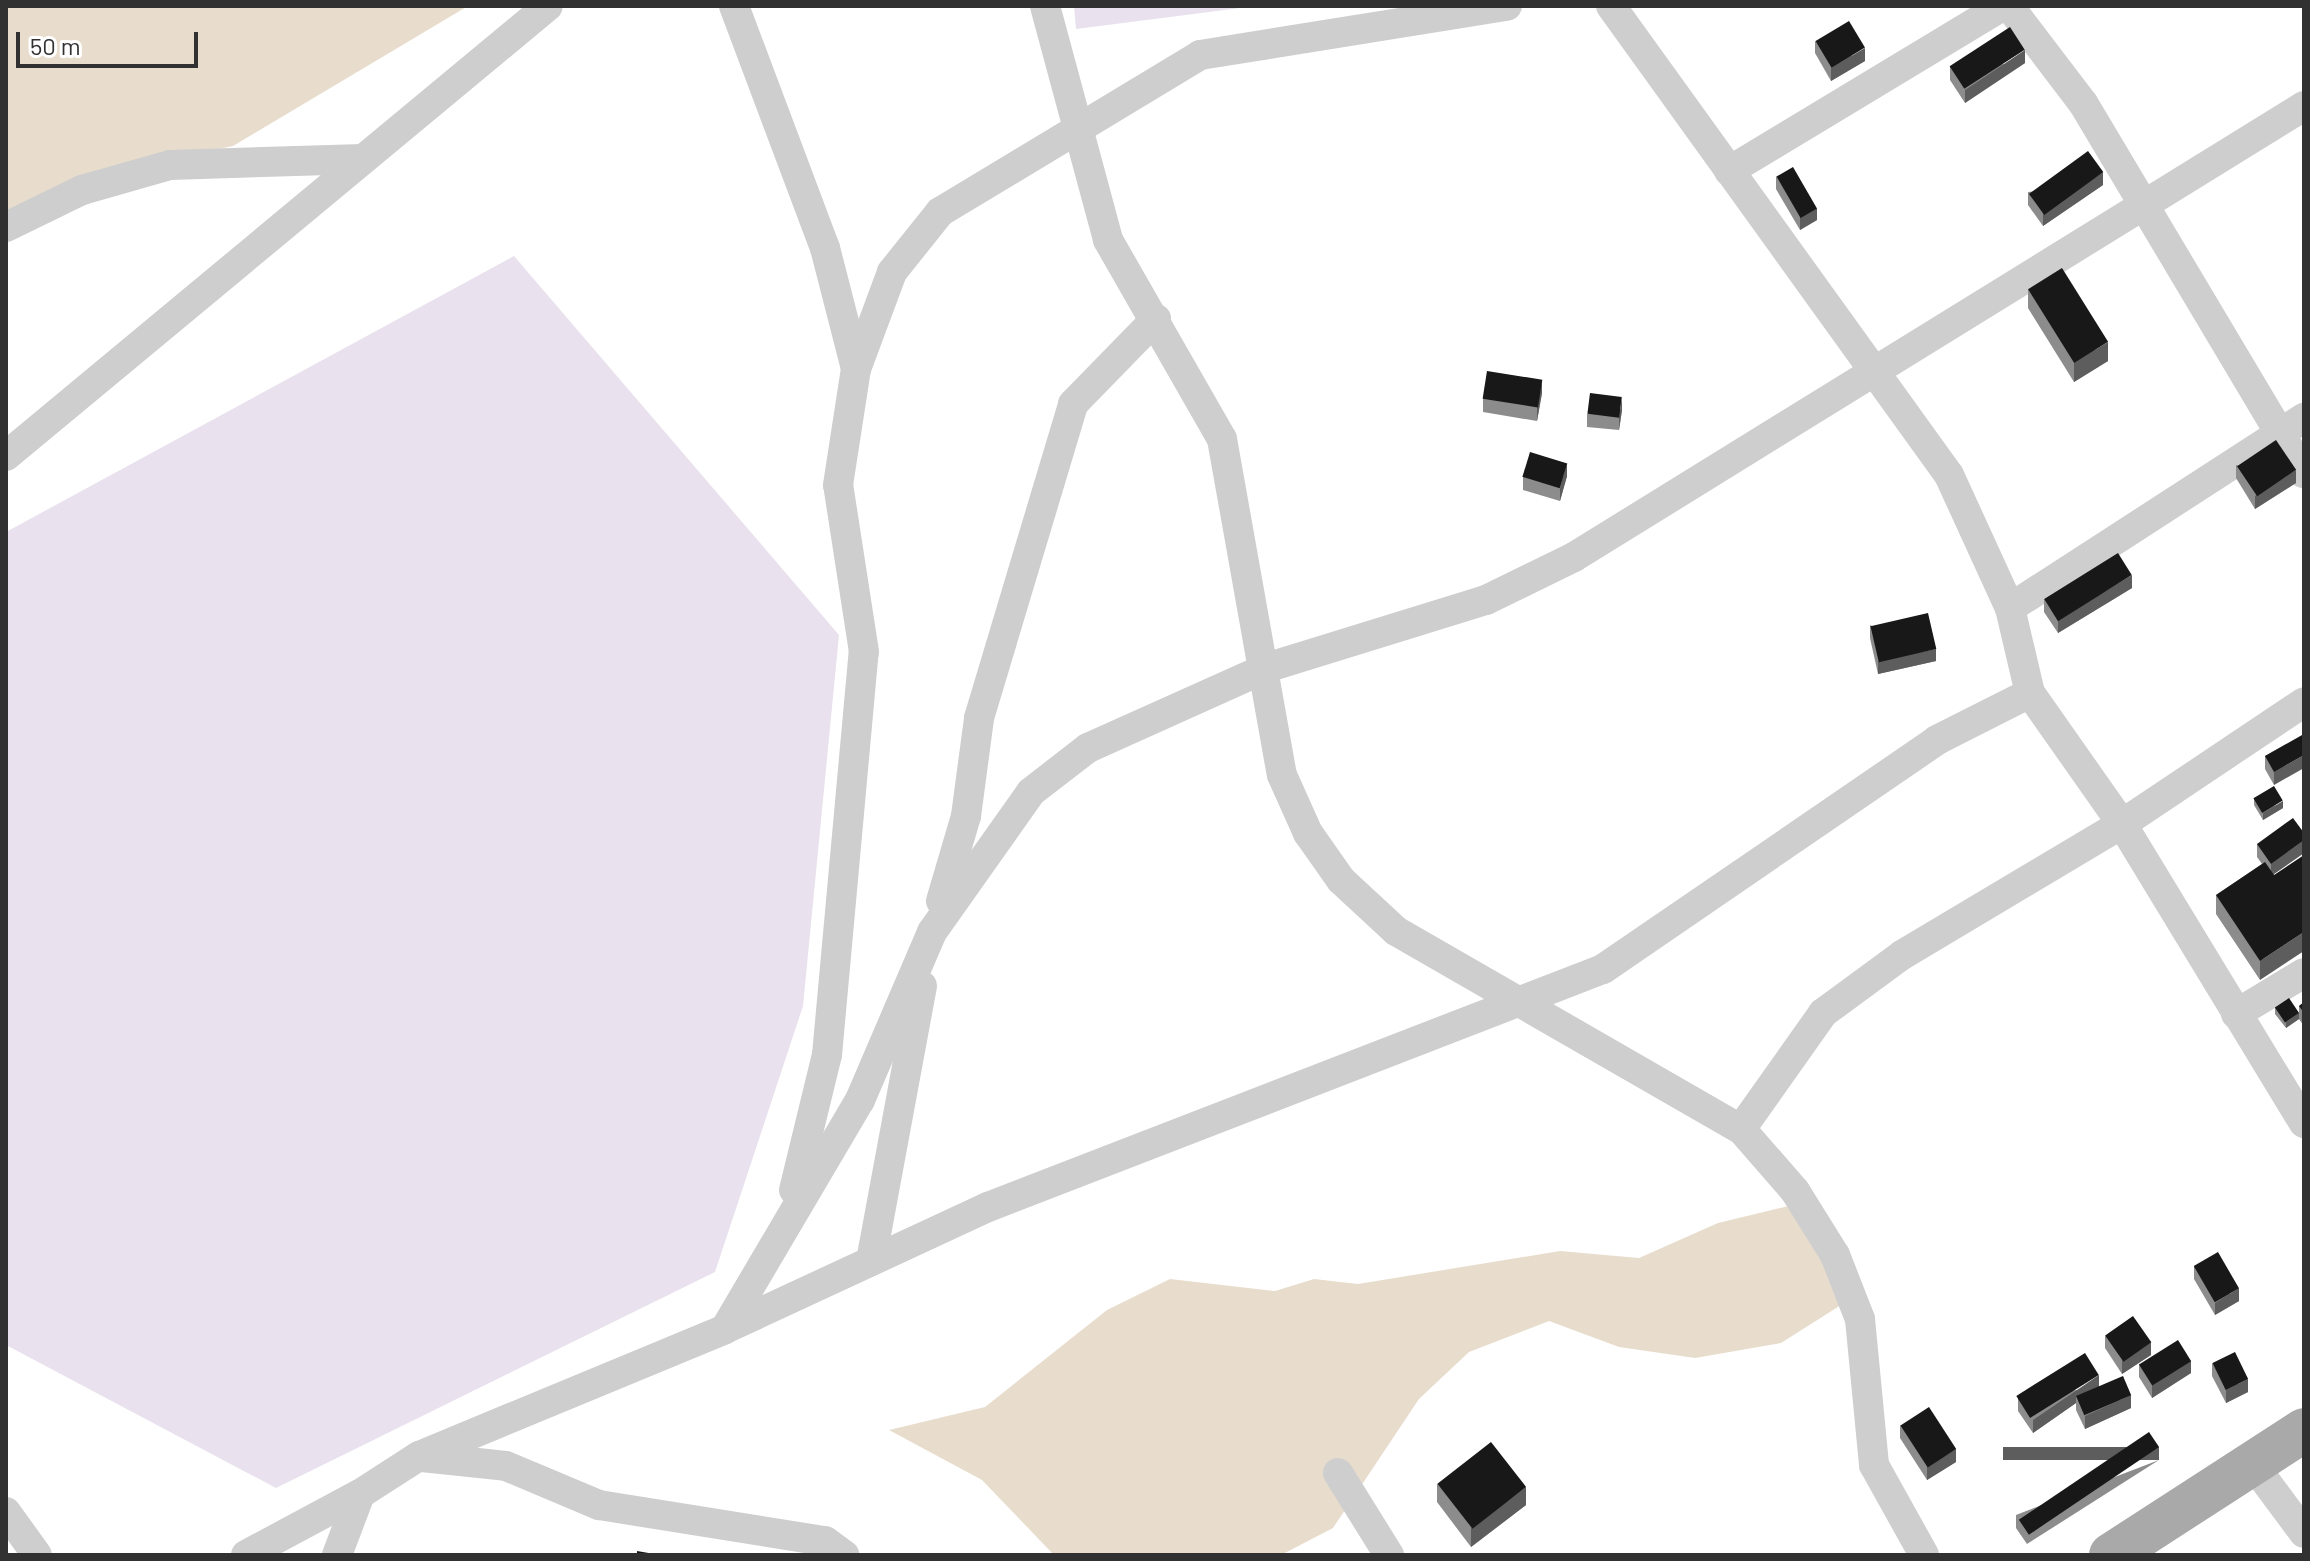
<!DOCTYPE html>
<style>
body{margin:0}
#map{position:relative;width:2310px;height:1561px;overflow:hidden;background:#fff;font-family:Barlow,sans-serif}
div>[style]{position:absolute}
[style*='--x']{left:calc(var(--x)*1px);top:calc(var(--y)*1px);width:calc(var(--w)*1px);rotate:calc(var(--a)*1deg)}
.green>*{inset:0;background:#e9e1ed}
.water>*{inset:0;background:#e8ddcd}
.minor>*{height:30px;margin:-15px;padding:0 15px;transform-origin:15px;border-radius:15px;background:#cecece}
.primary>*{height:44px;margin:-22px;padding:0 22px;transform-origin:22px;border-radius:22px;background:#a9a9a9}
.wall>*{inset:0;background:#8c8c8c}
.shaded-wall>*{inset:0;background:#5d5d5d;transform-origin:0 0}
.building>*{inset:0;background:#181818;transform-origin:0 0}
span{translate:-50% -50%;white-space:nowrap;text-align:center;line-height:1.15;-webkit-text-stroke:8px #fff;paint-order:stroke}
.frame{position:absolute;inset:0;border:8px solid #313131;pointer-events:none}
.scale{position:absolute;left:16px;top:32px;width:182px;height:36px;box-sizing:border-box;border:4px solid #313131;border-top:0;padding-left:10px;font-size:24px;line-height:28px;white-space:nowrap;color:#313131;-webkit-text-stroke:6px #fff;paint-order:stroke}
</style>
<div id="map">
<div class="green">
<div style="clip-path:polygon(1074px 6px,1256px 6px,1076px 29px)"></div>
<div style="clip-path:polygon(514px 256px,839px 635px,803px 1006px,715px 1272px,276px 1488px,6px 1345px,6px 532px)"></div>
</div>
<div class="water">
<div style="clip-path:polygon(6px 6px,468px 6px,233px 146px,127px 169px,6px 216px)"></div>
<div style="clip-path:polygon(1793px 1205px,1829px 1267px,1841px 1305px,1781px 1343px,1695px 1358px,1619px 1347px,1549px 1321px,1469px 1352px,1419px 1399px,1333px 1528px,1281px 1555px,1054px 1555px,982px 1480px,889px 1430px,985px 1407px,1107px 1310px,1170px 1279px,1275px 1291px,1314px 1279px,1358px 1284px,1560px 1251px,1639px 1258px,1718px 1223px)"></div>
</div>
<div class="minor">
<div style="--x:734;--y:6;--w:259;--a:69.4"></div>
<div style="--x:825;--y:248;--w:125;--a:75.6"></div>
<div style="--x:1045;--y:6;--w:242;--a:74.9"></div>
<div style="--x:1108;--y:240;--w:229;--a:60.2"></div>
<div style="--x:1222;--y:439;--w:341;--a:79.9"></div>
<div style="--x:1282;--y:775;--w:64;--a:65.9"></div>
<div style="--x:1308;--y:833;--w:57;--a:54.9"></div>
<div style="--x:1341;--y:880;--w:75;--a:42.8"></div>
<div style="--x:1396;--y:931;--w:398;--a:29.9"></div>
<div style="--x:1741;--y:1129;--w:82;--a:48.9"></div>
<div style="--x:1795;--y:1191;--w:75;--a:58"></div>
<div style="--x:1835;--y:1255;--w:69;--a:68.7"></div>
<div style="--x:1860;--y:1319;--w:147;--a:84.5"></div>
<div style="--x:1874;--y:1465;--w:103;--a:60.9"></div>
<div style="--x:1611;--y:6;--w:578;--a:54.22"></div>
<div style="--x:1949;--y:475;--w:146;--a:65.4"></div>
<div style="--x:2010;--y:608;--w:87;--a:76.8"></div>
<div style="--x:2030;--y:693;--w:160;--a:54.9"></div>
<div style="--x:2122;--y:824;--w:350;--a:58.7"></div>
<div style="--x:2009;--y:6;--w:122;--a:52.7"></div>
<div style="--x:2083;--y:103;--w:431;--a:59.2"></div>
<div style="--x:1729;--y:171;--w:319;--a:-31.1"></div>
<div style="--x:6;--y:227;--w:85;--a:-26"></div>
<div style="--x:82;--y:190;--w:91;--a:-15.9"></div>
<div style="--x:170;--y:165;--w:193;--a:-1.8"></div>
<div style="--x:6;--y:456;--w:704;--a:-39.7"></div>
<div style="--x:2010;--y:608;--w:350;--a:-32.9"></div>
<div style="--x:941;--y:901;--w:89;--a:-73.6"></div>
<div style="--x:966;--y:816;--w:99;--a:-82.4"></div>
<div style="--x:979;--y:718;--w:328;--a:-73.3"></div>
<div style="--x:1073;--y:404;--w:119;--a:-45.7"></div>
<div style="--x:2236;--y:1014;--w:79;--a:-31.1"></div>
<div style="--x:1741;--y:1129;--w:142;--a:-54.7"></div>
<div style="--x:1823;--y:1013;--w:98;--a:-36.3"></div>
<div style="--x:1902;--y:955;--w:256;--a:-30.8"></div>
<div style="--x:2122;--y:824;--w:219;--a:-33.8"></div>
<div style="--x:794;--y:1190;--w:139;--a:-76.3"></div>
<div style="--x:827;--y:1055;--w:405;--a:-84.8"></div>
<div style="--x:864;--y:652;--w:169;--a:-98.8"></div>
<div style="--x:838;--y:485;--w:117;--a:-81.2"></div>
<div style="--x:856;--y:369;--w:103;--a:-69.6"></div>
<div style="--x:892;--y:272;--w:77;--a:-51.3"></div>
<div style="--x:940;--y:212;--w:304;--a:-31.1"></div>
<div style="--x:1200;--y:55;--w:311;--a:-9.1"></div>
<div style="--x:871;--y:1261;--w:280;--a:-79.5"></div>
<div style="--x:725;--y:1329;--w:266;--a:-59.5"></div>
<div style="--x:860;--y:1100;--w:183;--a:-66.8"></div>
<div style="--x:932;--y:932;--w:171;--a:-54.7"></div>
<div style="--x:1031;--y:792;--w:72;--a:-37.7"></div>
<div style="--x:1088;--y:748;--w:195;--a:-24.2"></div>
<div style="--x:1266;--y:668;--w:230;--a:-17.2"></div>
<div style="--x:1486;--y:600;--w:98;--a:-26"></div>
<div style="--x:1574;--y:557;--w:858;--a:-31.71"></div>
<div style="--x:422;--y:1457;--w:84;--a:6.1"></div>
<div style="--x:506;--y:1466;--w:101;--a:22.8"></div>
<div style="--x:599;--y:1505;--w:229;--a:9.1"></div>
<div style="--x:825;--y:1541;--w:24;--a:36"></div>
<div style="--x:2252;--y:1463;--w:87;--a:53.4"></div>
<div style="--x:1338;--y:1473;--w:97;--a:58.1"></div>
<div style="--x:6;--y:1512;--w:53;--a:54.2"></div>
<div style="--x:246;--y:1555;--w:129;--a:-28.2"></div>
<div style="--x:337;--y:1555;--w:65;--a:-69.3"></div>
<div style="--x:360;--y:1494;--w:70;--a:-32.8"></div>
<div style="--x:419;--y:1456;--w:331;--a:-22.5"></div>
<div style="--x:725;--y:1329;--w:290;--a:-24.9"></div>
<div style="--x:988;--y:1207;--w:659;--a:-21.16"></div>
<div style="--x:1603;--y:969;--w:405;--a:-34.4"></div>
<div style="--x:1937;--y:740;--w:104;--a:-26.8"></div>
</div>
<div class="primary">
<div style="--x:2111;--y:1555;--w:230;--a:-32.9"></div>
</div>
<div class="wall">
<div style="clip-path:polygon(1815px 41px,1865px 61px,1831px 81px,1815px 53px)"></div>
<div style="clip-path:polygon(2025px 63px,1965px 103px,1950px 80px,1950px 67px)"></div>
<div style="clip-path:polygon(1776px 176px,1817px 220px,1800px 230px,1776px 189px)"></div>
<div style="clip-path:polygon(2103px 185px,2043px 226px,2028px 205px,2028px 192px)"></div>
<div style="clip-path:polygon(2028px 289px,2108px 361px,2074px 382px,2028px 308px)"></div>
<div style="clip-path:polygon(1542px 393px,1537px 421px,1483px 412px,1483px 399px)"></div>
<div style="clip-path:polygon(1622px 410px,1619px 430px,1587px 427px,1587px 414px)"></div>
<div style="clip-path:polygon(2236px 465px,2296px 483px,2255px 509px,2236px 478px)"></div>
<div style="clip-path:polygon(1567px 476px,1560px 501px,1523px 490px,1523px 477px)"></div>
<div style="clip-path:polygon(2132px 588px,2058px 633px,2044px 612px,2044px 599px)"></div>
<div style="clip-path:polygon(1870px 625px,1936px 661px,1878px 674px,1870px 638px)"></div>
<div style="clip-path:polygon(2304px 734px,2274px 785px,2265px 769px,2265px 756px)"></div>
<div style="clip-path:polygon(2254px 799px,2283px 808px,2263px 820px,2254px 805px)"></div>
<div style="clip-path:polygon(2304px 833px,2304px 853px,2274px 874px,2260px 980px,2216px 914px,2216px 895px,2262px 864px,2257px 857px,2257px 844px)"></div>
<div style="clip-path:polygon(2304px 1002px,2304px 1026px,2299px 1019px,2286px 1028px,2275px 1014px,2275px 1007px,2299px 1013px,2299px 1006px)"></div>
<div style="clip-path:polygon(2194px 1266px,2239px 1301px,2215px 1315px,2194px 1279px)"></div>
<div style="clip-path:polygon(2105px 1336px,2151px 1355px,2122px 1374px,2105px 1348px)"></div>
<div style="clip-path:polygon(2212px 1363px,2248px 1392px,2226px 1403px,2212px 1376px)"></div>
<div style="clip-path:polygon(2139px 1364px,2191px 1373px,2152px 1398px,2139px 1377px)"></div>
<div style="clip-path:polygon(2099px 1387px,2131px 1408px,2085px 1429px,2076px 1410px,2076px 1403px,2033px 1433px,2018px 1411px,2018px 1398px)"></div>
<div style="clip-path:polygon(1900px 1425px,1956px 1462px,1927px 1480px,1900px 1438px)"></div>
<div style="clip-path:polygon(2159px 1460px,2027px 1544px,2016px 1528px,2016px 1515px)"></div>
<div style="clip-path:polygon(1437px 1484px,1526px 1505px,1471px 1547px,1437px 1502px)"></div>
</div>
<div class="shaded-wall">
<div style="clip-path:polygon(1865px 48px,1865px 61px,1831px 81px,1831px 68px)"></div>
<div style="clip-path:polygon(2025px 50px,2025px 63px,1965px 103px,1965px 90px)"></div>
<div style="clip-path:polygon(2103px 172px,2103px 185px,2043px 226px,2043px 213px)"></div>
<div style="clip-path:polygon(1817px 208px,1817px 220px,1800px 230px,1800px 217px)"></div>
<div style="clip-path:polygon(2108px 342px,2108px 361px,2074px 382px,2074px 363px)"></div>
<div style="clip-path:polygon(1542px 380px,1542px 393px,1537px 421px,1537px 408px)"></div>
<div style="clip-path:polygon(1622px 397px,1622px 410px,1619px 430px,1619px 418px)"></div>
<div style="clip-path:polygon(1567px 463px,1567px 476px,1560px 501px,1560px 488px)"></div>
<div style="clip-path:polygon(2296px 470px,2296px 483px,2255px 509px,2255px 496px)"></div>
<div style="clip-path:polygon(2132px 575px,2132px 588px,2058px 633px,2058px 620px)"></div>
<div style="clip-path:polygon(1936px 649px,1936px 661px,1878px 674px,1878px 661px)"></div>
<div style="clip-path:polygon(2304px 755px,2304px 768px,2274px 785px,2274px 772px)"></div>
<div style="clip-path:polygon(2283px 801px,2283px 808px,2263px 820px,2263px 813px)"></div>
<div style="clip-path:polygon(2304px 840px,2304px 853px,2271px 876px,2271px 864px)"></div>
<div style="clip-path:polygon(2304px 932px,2304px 951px,2260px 980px,2260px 961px)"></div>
<div style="clip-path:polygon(2299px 1013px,2299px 1019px,2286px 1028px,2286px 1022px)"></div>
<div style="clip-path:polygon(2239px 1288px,2239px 1301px,2215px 1315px,2215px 1303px)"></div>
<div style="clip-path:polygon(2151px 1342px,2151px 1355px,2122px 1374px,2122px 1361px)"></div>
<div style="clip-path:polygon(2191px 1361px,2191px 1373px,2152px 1398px,2152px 1385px)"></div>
<div style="clip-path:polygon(2099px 1375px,2099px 1388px,2076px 1397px,2076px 1403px,2033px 1433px,2033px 1420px)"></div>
<div style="clip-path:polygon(2248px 1379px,2248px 1392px,2226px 1403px,2226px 1390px)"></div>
<div style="clip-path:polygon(2131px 1395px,2131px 1408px,2085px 1429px,2085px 1416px)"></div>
<div style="left:2159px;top:1447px;width:13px;height:156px;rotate:90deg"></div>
<div style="clip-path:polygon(1956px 1449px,1956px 1462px,1927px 1480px,1927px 1467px)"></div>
<div style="clip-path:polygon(1526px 1487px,1526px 1505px,1471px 1547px,1471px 1528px)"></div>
</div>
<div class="building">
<div style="left:1849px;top:21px;width:31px;height:39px;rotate:59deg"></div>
<div style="left:2010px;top:27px;width:27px;height:72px;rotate:57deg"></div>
<div style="left:2088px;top:151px;width:26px;height:73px;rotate:54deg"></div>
<div style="left:1793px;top:167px;width:48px;height:19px;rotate:60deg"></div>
<div style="left:2062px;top:268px;width:87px;height:40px;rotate:58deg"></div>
<div style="left:1487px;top:371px;width:56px;height:28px;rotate:9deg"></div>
<div style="left:1590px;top:393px;width:32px;height:21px;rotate:7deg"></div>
<div style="left:2276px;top:440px;width:36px;height:47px;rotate:56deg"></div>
<div style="left:1530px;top:452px;width:39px;height:26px;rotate:17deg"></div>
<div style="left:2118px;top:553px;width:26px;height:87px;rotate:58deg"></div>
<div style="left:1928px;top:613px;width:37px;height:59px;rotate:77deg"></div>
<div style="clip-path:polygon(2304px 734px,2304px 755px,2274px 772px,2265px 756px)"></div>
<div style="left:2274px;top:786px;width:17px;height:24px;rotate:59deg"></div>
<div style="clip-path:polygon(2293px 818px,2304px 833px,2304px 840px,2271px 864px,2257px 844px)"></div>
<div style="clip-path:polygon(2304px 855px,2304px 932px,2260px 961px,2216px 895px,2265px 862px,2274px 875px)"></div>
<div style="left:2289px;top:998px;width:18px;height:17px;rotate:56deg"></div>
<div style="clip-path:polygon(2304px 1002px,2304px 1013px,2299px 1006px)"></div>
<div style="left:2218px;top:1252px;width:42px;height:28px;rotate:60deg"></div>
<div style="left:2133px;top:1316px;width:32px;height:34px;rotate:55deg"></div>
<div style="left:2178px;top:1340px;width:25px;height:46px;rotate:58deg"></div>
<div style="left:2235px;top:1352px;width:30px;height:25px;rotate:64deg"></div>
<div style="left:2085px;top:1353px;width:26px;height:81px;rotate:58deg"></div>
<div style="left:2123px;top:1376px;width:21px;height:51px;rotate:67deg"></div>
<div style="left:1929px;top:1407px;width:50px;height:34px;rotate:57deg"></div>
<div style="left:2149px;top:1432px;width:18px;height:157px;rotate:56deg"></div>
<div style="left:1491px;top:1442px;width:57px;height:68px;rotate:52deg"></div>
<div style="clip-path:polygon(637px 1551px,660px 1555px,637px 1555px)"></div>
</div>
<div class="frame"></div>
<div class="scale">50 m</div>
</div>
